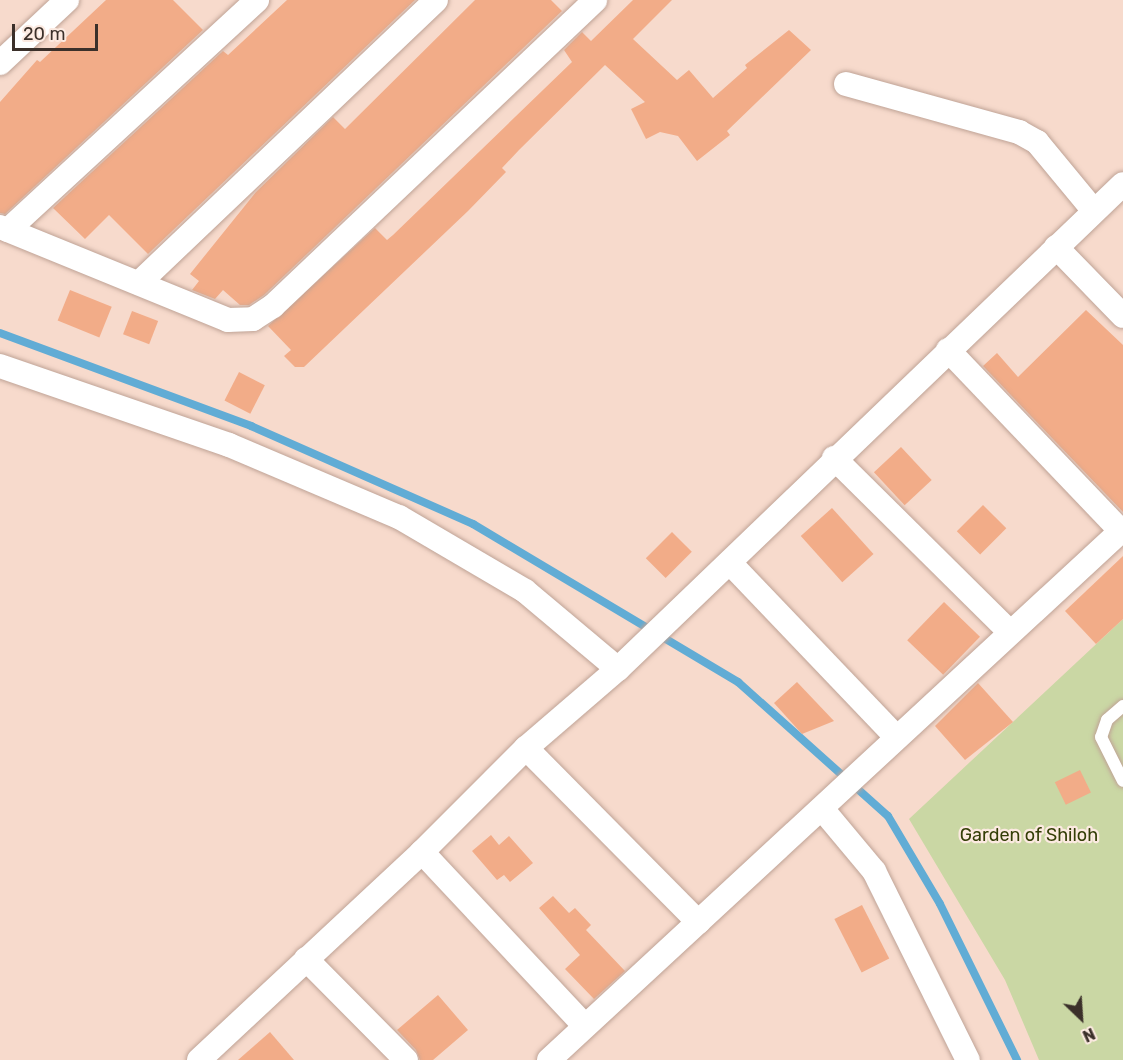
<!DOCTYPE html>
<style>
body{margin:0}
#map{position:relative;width:1123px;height:1060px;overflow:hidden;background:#f7dacc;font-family:Rubik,sans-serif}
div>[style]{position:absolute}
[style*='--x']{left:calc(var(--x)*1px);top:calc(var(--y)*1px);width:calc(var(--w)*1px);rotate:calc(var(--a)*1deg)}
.green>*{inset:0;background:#cad7a4}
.stream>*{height:8px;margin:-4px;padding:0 4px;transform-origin:4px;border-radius:4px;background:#61acd5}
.building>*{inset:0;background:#f2ac88;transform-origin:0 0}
.roads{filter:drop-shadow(0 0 2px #bfa396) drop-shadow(0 0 2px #bfa396)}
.lane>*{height:12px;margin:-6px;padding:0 6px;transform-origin:6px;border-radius:6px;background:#fff}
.street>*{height:24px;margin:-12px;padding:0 12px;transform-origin:12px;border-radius:12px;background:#fff}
span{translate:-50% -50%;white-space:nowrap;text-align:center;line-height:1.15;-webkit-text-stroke:4.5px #fceae1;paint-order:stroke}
.park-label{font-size:18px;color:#343e07}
.north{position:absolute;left:1051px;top:988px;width:60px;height:60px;-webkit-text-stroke:4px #fceae1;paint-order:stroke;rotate:155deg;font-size:16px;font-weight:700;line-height:24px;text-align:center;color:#3b302a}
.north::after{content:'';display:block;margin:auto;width:21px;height:27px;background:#3b302a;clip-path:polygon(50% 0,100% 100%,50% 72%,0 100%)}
.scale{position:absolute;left:12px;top:24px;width:86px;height:27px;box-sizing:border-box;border:3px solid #3b302a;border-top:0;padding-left:8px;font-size:18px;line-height:21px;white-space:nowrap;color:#3b302a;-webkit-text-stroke:4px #fceae1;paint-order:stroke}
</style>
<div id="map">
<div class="green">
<div style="clip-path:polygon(1123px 619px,1123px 1060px,1039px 1060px,1005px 980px,909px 819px)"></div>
</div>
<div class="stream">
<div style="--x:0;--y:333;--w:268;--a:20.3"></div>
<div style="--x:251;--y:426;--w:243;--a:23.8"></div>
<div style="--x:473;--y:524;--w:309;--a:30.8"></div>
<div style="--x:738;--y:682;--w:201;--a:41.8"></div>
<div style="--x:888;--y:816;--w:102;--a:59.4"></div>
<div style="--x:940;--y:904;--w:174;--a:63.7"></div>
</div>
<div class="building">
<div style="clip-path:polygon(106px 0,173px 0,203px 30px,5px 214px,0 213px,0 102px,37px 60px,40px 62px)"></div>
<div style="clip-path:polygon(287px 0,415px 0,148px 254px,109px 215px,85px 239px,53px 208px,223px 51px,228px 55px)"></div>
<div style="clip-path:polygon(475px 0,551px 0,562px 11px,264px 295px,249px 305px,240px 305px,223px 290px,215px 299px,192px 290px,199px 281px,190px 274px,256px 192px,333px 117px,345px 129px)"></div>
<div style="clip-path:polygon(633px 0,672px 0,633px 39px,677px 80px,689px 70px,713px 98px,747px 68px,745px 65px,789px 30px,811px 50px,727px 131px,730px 135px,697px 161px,678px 136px,660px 132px,646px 139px,631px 109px,645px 102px,605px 65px,519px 150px,502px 168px,506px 172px,468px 211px,304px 367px,295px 367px,284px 356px,291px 350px,268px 326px,375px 228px,387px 240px,393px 235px,572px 62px,564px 50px,582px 32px,591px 41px)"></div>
<div style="left:70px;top:290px;width:45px;height:33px;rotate:22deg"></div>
<div style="clip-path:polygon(1086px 310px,1123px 345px,1123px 512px,983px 366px,997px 353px,1018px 377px)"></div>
<div style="left:132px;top:311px;width:28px;height:25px;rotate:21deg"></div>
<div style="left:239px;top:372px;width:29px;height:32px;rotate:27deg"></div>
<div style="left:901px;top:447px;width:45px;height:37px;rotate:47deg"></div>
<div style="left:983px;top:505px;width:33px;height:37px;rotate:45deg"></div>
<div style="left:832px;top:508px;width:62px;height:42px;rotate:48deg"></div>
<div style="left:672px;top:532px;width:28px;height:37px;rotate:45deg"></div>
<div style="clip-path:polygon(1123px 556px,1123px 619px,1096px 644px,1065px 611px)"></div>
<div style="left:944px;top:602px;width:50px;height:53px;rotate:44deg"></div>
<div style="clip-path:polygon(797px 682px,834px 721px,802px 734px,774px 703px)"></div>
<div style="clip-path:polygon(978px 683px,1013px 722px,965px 760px,935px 726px)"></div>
<div style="left:1080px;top:770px;width:25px;height:28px;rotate:64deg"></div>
<div style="clip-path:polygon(491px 835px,499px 845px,509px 836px,533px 863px,510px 882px,504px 875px,497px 880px,472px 851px)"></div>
<div style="clip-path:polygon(553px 896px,569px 913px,575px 908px,591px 925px,586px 930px,625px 971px,594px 999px,565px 969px,580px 955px,539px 908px)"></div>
<div style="left:862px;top:905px;width:60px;height:31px;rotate:63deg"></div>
<div style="clip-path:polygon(438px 995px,468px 1030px,433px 1060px,420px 1060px,416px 1050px,397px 1030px)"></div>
<div style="clip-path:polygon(270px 1032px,294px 1060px,238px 1060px)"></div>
</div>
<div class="roads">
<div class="lane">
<div style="--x:1123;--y:706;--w:21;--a:139"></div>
<div style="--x:1107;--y:720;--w:18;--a:109"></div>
<div style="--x:1101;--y:737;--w:49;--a:63.4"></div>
</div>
<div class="street">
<div style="--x:0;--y:63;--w:92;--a:-43.2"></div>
<div style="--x:846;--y:84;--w:180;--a:15.5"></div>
<div style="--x:1019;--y:132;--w:21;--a:29"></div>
<div style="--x:1037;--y:142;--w:89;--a:50.4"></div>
<div style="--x:0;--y:227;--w:246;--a:22.2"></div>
<div style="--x:228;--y:320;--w:25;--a:-2"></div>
<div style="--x:253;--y:319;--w:24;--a:-33"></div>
<div style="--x:273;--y:306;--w:444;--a:-43.5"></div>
<div style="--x:8;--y:230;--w:339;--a:-42.7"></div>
<div style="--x:1056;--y:247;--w:96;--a:45.8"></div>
<div style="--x:139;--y:283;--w:410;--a:-43.6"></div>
<div style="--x:948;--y:350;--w:250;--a:46.3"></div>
<div style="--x:0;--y:366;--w:242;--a:19"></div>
<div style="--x:229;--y:445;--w:185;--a:23"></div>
<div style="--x:399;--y:517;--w:146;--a:30.4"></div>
<div style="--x:525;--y:591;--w:121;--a:40"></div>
<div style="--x:834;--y:458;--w:247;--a:44.7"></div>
<div style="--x:730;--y:563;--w:240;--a:46.3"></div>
<div style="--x:526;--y:748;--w:245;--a:45.3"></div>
<div style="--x:823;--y:810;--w:80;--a:50.1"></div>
<div style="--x:874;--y:871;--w:211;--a:63.6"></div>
<div style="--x:422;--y:852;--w:238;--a:46.9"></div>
<div style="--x:306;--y:959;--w:142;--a:45.3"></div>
<div style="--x:199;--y:1060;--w:305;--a:-43"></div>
<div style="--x:422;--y:852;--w:147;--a:-45"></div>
<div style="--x:526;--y:748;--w:121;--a:-40.7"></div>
<div style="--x:618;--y:669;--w:700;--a:-43.84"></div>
<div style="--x:549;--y:1060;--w:782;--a:-42.77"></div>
</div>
</div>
<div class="park-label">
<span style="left:1029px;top:835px">Garden of Shiloh</span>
</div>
<div class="north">N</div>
<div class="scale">20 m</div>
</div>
